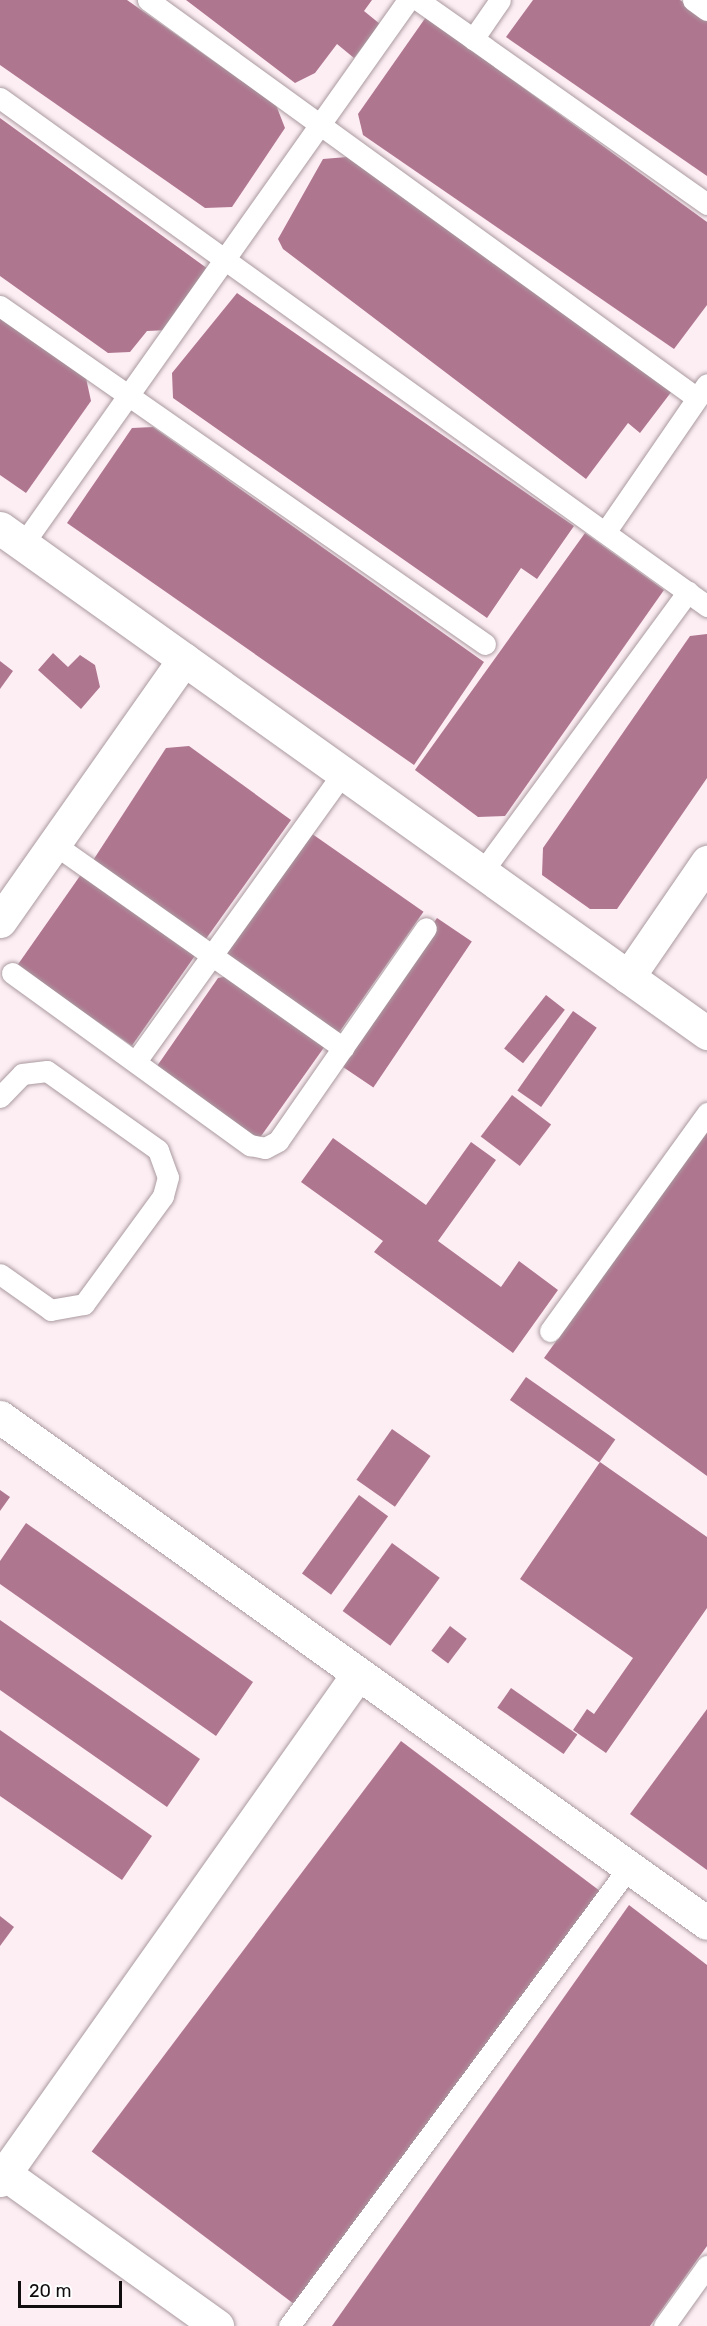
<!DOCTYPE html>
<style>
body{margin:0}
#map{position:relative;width:707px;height:2326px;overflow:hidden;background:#fdf9fa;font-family:Rubik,sans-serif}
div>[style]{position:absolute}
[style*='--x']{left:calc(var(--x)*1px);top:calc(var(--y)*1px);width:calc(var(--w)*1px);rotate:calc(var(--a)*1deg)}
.built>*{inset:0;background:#fdeef4;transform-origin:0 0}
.building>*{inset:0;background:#af768f;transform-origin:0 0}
.roads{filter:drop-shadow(0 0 2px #aa9aa0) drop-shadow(0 0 2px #aa9aa0)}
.lane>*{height:21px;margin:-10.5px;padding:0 10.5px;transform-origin:10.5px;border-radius:10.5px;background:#fff}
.street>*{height:33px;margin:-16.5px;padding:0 16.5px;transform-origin:16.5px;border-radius:16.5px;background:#fff}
span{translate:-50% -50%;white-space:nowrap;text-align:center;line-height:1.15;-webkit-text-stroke:5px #fff;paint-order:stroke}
.scale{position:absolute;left:18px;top:2281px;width:104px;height:27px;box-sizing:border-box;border:3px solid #110c0e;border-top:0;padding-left:8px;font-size:18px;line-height:21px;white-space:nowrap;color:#110c0e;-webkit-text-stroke:4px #fff;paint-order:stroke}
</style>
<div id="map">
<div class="built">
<div style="left:0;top:0;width:707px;height:2326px"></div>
</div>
<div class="building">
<div style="clip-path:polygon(0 0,127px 0,276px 105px,285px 128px,232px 207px,205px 208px,0 65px)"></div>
<div style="clip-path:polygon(186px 0,372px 0,364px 11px,380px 24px,354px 58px,337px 44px,315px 73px,295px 83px)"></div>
<div style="clip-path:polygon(533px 0,680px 0,707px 19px,707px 176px,506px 37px)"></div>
<div style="clip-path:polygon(426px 17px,707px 222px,707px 305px,674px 349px,363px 135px,358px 114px)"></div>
<div style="clip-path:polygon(0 118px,208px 269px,169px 330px,147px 331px,130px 352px,108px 353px,0 276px)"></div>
<div style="clip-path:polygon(347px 157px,672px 391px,640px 433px,628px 423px,586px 479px,283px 249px,278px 239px,323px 159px)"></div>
<div style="clip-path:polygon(237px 293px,574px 526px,537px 579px,521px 568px,487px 618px,173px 398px,172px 373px)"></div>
<div style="clip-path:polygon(0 318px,86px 378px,91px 401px,26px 493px,0 475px)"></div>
<div style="clip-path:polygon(153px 427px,484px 662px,414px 765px,67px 523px,132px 428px)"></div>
<div style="clip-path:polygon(585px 533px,664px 590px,505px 816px,478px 817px,415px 770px)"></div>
<div style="clip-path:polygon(707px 634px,707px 778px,617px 909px,590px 909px,542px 875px,543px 848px,690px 636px)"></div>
<div style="clip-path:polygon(53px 653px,68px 667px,80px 655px,95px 665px,100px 687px,81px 709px,38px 670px)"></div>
<div style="clip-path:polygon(0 661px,13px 671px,0 689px)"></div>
<div style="clip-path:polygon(189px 746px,291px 820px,203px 943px,90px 865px,166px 748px)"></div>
<div style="left:308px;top:831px;width:141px;height:153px;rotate:35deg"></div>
<div style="left:82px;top:873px;width:140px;height:113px;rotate:35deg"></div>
<div style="left:437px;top:918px;width:42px;height:176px;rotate:34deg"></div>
<div style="clip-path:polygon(228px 976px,325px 1046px,259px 1139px,155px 1069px,218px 978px)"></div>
<div style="left:546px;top:995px;width:24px;height:68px;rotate:38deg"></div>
<div style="left:573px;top:1011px;width:29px;height:97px;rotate:35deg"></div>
<div style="left:512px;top:1095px;width:49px;height:52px;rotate:37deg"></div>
<div style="clip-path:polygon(707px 1132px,707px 1476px,544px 1358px)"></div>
<div style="clip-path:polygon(333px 1138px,426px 1205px,471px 1142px,496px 1160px,438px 1241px,501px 1287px,519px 1261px,558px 1290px,513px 1353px,374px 1252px,383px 1241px,301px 1182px)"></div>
<div style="left:526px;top:1377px;width:109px;height:28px;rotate:35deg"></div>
<div style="left:392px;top:1429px;width:47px;height:62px;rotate:35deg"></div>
<div style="clip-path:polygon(600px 1462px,707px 1537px,707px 1608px,606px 1753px,573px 1730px,587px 1709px,594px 1714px,633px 1658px,520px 1579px)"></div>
<div style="clip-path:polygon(0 1490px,10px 1497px,0 1511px)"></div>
<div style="left:359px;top:1495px;width:36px;height:97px;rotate:36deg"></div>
<div style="clip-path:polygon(26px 1523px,253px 1682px,216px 1736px,0 1584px,0 1561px)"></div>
<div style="left:392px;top:1543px;width:59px;height:84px;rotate:36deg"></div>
<div style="clip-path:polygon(0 1620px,200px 1759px,167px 1807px,0 1690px)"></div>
<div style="left:450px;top:1626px;width:21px;height:31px;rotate:37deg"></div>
<div style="left:511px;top:1688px;width:81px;height:24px;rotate:35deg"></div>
<div style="clip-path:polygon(707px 1709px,707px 1870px,630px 1814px)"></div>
<div style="clip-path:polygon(0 1730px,152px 1836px,122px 1880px,0 1796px)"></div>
<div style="left:401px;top:1741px;width:255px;height:514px;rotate:37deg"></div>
<div style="clip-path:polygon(629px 1905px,707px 1965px,707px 2246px,650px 2326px,332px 2326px)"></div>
<div style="clip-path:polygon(0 1916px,14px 1927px,0 1946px)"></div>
</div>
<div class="roads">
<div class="lane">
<div style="--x:148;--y:0;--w:678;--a:35.94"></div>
<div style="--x:418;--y:0;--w:354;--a:35.2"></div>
<div style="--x:693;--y:0;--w:17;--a:36"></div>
<div style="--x:473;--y:39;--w:47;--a:-55.3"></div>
<div style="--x:0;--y:98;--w:871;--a:35.7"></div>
<div style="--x:0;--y:306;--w:591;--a:34.87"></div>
<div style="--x:606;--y:531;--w:178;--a:-55.5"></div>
<div style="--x:23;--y:544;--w:666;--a:-54.71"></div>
<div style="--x:54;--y:844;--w:354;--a:35.2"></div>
<div style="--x:482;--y:872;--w:348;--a:-53.7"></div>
<div style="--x:12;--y:973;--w:294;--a:35.9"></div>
<div style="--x:250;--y:1145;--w:15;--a:11"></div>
<div style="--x:265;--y:1148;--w:15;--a:-28"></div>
<div style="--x:278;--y:1141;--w:259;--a:-55.2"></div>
<div style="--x:136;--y:1061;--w:355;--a:-54.3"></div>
<div style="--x:0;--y:1097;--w:32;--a:-46"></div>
<div style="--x:22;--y:1074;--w:25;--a:-7"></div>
<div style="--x:47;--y:1071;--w:136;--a:35.4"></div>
<div style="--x:158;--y:1150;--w:29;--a:70"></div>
<div style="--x:168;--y:1177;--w:20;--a:105"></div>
<div style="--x:163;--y:1196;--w:134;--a:126.2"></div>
<div style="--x:84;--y:1304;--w:34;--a:170"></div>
<div style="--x:51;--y:1310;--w:62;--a:-144.8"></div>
<div style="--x:550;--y:1331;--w:269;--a:-54.2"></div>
<div style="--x:289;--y:2326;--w:571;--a:-53.47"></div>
<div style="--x:664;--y:2326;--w:74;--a:-54.4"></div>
</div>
<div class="street">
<div style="--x:0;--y:528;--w:869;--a:35.54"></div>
<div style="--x:0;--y:921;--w:320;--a:-54.9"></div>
<div style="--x:628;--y:977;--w:140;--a:-55.5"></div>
<div style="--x:0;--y:1417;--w:869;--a:35.59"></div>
<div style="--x:5;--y:2174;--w:261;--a:35.6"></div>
<div style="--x:0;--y:2180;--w:620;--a:-54.72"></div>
</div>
</div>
<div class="scale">20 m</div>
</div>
